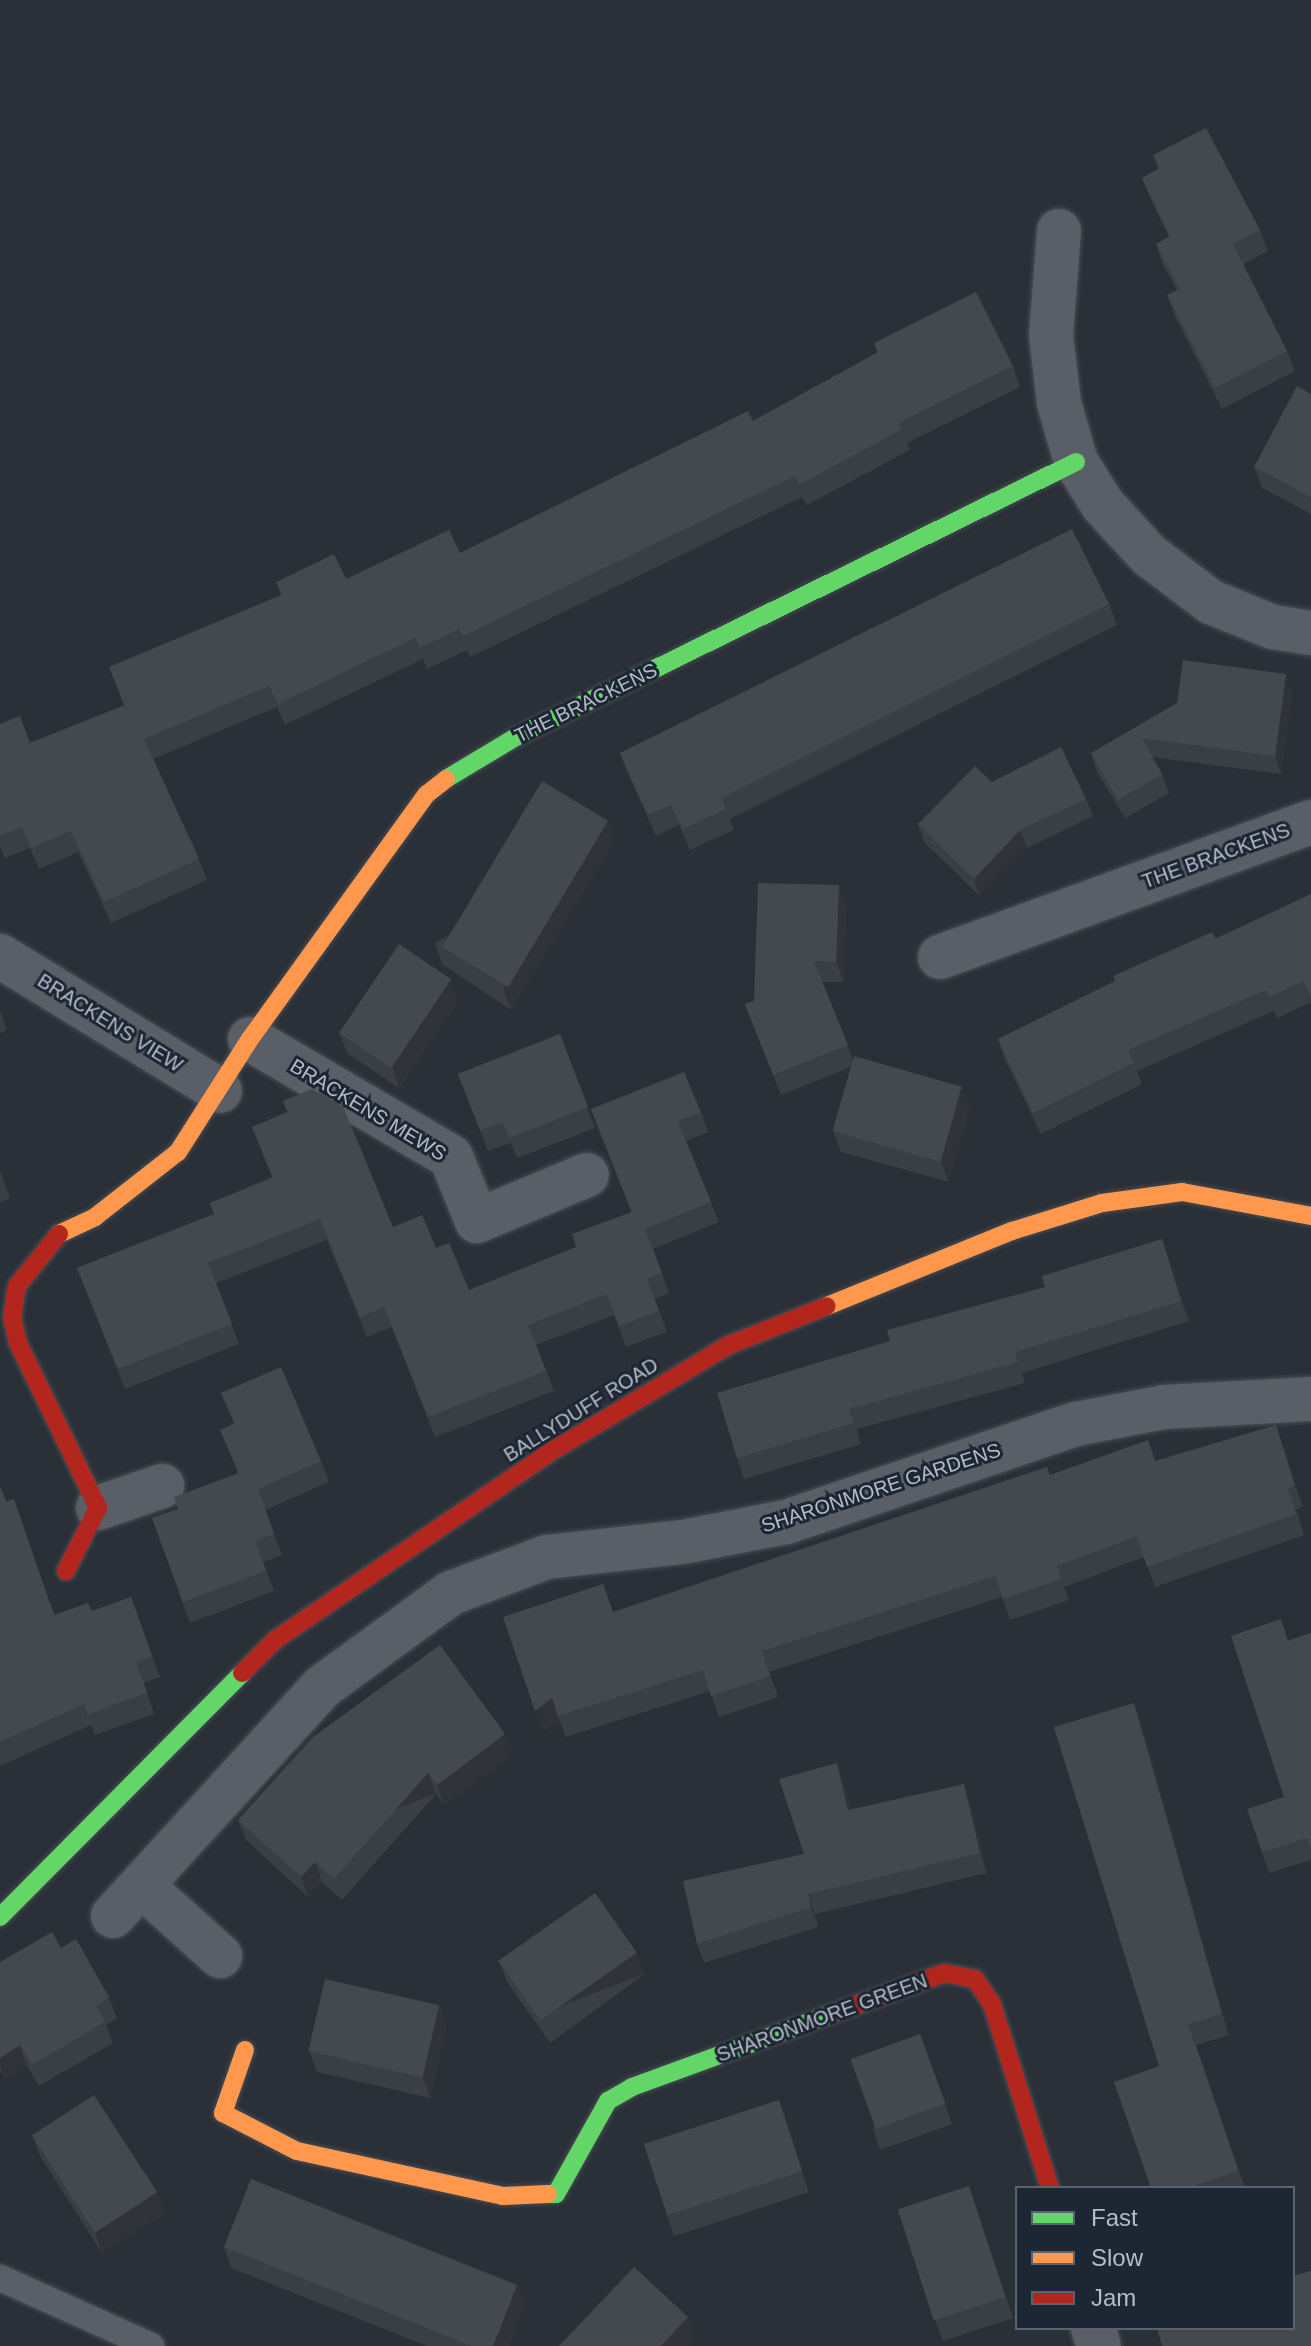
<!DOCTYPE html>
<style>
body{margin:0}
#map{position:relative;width:1311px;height:2346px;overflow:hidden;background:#2a3038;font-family:Helvetica,sans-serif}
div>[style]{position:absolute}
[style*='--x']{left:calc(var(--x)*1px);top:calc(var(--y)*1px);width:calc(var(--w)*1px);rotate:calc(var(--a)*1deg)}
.roads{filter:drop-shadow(0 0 2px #484c53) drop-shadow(0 0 2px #484c53)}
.lane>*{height:26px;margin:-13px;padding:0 13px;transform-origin:13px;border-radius:13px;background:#5a5e66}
.street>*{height:44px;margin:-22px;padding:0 22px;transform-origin:22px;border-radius:22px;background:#5a5e66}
.fast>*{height:18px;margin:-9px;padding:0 9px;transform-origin:9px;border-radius:9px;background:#63d668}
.slow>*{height:18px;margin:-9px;padding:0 9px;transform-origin:9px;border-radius:9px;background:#ff974d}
.jam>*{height:18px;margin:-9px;padding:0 9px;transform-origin:9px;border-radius:9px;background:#b3261e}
.wall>*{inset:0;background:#3a3f45;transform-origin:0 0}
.shaded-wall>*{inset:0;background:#303338;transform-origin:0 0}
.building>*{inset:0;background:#444950;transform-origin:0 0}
span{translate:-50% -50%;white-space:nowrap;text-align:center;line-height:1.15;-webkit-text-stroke:6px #1d2633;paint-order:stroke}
.street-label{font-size:20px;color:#b4bcc9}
.legend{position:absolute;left:1015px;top:2186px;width:280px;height:144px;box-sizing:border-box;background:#1d2633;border:2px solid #59626f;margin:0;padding:10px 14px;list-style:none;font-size:24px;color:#b4bcc9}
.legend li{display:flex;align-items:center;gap:16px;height:40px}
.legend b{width:40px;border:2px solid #59626f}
</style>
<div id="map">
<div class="roads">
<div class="lane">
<div style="--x:0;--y:2278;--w:166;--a:24.2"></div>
</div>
<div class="street">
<div style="--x:1059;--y:231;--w:104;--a:94.4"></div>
<div style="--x:1051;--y:335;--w:68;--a:83.3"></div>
<div style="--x:1059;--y:403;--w:61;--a:73.9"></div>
<div style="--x:1076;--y:462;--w:51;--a:57.9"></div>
<div style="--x:1103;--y:505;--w:68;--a:47.4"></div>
<div style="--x:1149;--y:555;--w:78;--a:37.2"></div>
<div style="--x:1211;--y:602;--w:67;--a:22"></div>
<div style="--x:1273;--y:627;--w:38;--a:9"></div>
<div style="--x:0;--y:956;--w:258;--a:31.5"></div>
<div style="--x:940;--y:957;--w:395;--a:-20"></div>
<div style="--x:250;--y:1039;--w:233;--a:30.4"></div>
<div style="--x:451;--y:1157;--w:69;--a:67.9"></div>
<div style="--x:477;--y:1221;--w:119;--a:-22.7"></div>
<div style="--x:98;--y:1508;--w:68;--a:-19"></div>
<div style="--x:142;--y:1886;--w:105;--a:41.9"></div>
<div style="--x:113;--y:1916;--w:310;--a:-47.6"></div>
<div style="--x:322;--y:1687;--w:160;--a:-36.1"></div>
<div style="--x:451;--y:1593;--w:103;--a:-20.6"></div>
<div style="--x:547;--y:1557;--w:137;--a:-6.3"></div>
<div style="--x:683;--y:1542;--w:105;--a:-11"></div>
<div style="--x:786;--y:1522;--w:306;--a:-18.7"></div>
<div style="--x:1076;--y:1424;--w:90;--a:-10.9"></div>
<div style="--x:1164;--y:1407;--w:147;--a:-3.1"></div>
<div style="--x:1093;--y:2328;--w:19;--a:72"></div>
</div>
<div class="fast">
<div style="--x:446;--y:779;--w:82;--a:-31"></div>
<div style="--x:516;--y:737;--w:624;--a:-26.15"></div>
<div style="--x:0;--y:1917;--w:344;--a:-45.2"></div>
<div style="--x:548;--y:2194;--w:8;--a:0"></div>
<div style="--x:556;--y:2194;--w:107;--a:-60.8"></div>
<div style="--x:608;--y:2101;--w:28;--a:-30"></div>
<div style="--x:632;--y:2087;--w:218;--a:-20.1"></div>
</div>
<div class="slow">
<div style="--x:59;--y:1234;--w:40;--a:-25"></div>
<div style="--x:95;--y:1217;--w:105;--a:-38.1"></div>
<div style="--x:178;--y:1152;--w:134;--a:-57.5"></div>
<div style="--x:250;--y:1039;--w:302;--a:-54.2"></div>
<div style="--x:427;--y:794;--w:24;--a:-38"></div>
<div style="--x:827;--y:1306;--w:200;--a:-22.1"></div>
<div style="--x:1012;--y:1231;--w:94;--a:-17.3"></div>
<div style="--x:1102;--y:1203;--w:81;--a:-7.8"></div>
<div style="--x:1182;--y:1192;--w:131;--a:10.5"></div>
<div style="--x:245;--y:2050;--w:67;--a:109.2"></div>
<div style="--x:223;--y:2113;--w:83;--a:27.2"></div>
<div style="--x:297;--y:2151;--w:211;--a:12.3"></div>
<div style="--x:503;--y:2196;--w:45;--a:-2.5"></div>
</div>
<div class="jam">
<div style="--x:59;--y:1234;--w:67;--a:128.9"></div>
<div style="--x:17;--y:1286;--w:31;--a:99"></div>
<div style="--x:12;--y:1317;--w:27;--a:77"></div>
<div style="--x:18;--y:1343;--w:183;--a:64.1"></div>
<div style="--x:98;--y:1508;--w:71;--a:116.9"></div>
<div style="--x:242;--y:1673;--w:47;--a:-45"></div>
<div style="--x:275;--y:1640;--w:338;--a:-34.3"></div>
<div style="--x:554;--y:1450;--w:204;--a:-31"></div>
<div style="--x:729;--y:1345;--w:105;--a:-21.7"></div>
<div style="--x:837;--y:2012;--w:114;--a:-20"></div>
<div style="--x:944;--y:1973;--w:32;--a:11"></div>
<div style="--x:975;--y:1979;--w:30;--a:56"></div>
<div style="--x:992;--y:2004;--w:193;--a:72.5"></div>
</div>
</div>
<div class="wall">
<div style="clip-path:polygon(1153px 155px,1260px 230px,1268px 251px,1243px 264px,1287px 351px,1295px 371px,1222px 409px,1175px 316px,1167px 295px,1177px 290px,1163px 265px,1156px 244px,1169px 237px,1150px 198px,1142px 178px,1158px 169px)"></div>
<div style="clip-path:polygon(874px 343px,1013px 366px,1020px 387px,907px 443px,910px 450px,807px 505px,802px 497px,470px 657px,467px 650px,427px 669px,423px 659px,285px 725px,277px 707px,153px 759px,199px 859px,207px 880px,111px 923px,78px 852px,39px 869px,30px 848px,5px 858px,0 847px,0 724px,30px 743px,124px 706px,109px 667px,281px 595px,276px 582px,346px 579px,460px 553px,753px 421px,877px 353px)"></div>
<div style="clip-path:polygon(1311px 394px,1311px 514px,1262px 488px,1254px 467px)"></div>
<div style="clip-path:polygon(1109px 604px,1117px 625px,730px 819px,734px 830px,690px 850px,679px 825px,656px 836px,628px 774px,620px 753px)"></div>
<div style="clip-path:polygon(1292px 692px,1281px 774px,1152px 757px,1162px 774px,1169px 793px,1125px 818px,1097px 772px,1091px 753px)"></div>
<div style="clip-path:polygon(992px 782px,1086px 799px,1093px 816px,1027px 848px,980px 896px,924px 842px,918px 824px)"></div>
<div style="clip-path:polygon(615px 841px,511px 1010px,442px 964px,435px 943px)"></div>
<div style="clip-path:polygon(1311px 894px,1311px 1002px,1277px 1018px,1274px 1011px,1137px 1071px,1142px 1084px,1041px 1134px,1005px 1060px,998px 1039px)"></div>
<div style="clip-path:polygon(846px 906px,844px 982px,822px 982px,853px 1059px,970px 1107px,949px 1182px,841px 1152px,833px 1131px,851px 1067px,781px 1095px,753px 1025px,745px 1004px,754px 1001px)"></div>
<div style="clip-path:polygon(459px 1000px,399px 1088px,347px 1053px,339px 1032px)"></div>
<div style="clip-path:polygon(0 1011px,7px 1030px,0 1033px)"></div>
<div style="clip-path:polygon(560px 1034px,595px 1128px,517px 1158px,511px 1143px,488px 1151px,458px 1074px)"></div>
<div style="clip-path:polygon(283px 1101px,393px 1227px,436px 1248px,469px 1290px,576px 1247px,631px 1212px,591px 1109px,701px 1112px,708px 1132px,686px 1141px,719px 1222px,653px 1249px,669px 1293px,655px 1299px,667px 1332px,626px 1347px,614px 1315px,536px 1345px,554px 1391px,435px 1437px,392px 1327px,367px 1337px,327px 1240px,216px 1283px,239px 1344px,125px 1389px,77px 1268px,214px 1214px,272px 1177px,252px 1127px,287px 1112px)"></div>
<div style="clip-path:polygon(0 1171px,10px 1198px,0 1202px)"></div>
<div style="clip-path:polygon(1170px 1260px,1189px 1321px,1022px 1373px,1025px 1383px,857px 1429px,861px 1444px,744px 1479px,737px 1458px)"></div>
<div style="clip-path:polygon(221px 1393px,321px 1461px,329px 1482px,265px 1510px,282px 1555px,263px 1562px,274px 1591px,190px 1623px,152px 1518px,178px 1509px,238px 1473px,220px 1430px,234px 1424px)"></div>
<div style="clip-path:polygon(1276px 1425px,1303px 1506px,1296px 1509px,1304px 1535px,1155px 1587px,1144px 1557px,1064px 1587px,1069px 1600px,1010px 1620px,1002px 1597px,769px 1672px,778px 1697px,719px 1717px,710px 1691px,566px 1737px,559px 1719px,543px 1732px,613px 1612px,1050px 1475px,1156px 1461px)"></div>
<div style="clip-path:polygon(0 1486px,55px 1615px,92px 1611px,131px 1597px,160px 1677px,144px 1683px,154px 1714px,95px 1735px,91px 1725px,0 1766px)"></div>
<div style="clip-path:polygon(1311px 1633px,1311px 1860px,1269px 1873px,1262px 1852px,1284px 1797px,1289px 1640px)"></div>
<div style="clip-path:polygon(1142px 1724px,1229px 2035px,1196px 2045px,1245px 2188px,1151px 2188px,1159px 2066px)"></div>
<div style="clip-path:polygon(505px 1734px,513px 1755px,444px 1806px,436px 1794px,342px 1900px,322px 1882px,308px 1897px,246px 1840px,238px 1820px)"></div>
<div style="clip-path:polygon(844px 1783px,851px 1810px,971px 1804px,987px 1873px,815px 1914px,818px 1927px,704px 1963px,697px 1944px,804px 1854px)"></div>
<div style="clip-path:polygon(61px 1948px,109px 1997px,117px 2018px,106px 2025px,113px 2043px,39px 2086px,27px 2066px,5px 2080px,0 2071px,0 1962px)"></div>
<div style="clip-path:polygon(499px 1961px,645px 1974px,550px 2043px,507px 1982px)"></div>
<div style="clip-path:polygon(439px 2005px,447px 2026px,430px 2098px,317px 2072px,309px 2051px)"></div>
<div style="clip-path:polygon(920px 2034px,952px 2124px,880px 2150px,873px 2129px)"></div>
<div style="left:779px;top:2100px;width:97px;height:142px;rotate:72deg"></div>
<div style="clip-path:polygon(32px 2135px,157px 2192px,165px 2213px,102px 2253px,40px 2156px)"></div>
<div style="clip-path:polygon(969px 2186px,1013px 2318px,943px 2341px,935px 2320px)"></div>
<div style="clip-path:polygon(224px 2247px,517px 2285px,525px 2306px,509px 2346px,427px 2346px,231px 2268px)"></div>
</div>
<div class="shaded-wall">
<div style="clip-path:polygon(1286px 674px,1292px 692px,1281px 774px,1275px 756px)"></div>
<div style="clip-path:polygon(608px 821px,615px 841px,511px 1010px,503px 989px)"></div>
<div style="clip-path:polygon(1020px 830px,1027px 848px,980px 896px,974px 879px)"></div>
<div style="clip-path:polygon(839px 885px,846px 906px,844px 982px,836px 962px)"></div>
<div style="clip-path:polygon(451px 979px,459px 1000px,399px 1088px,392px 1067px)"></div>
<div style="clip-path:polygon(962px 1086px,970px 1107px,949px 1182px,941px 1162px)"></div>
<div style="clip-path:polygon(1162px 1239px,1170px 1260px,1189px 1321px,1181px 1301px)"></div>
<div style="clip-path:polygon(1276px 1425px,1284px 1445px,1303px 1506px,1295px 1486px)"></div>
<div style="clip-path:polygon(552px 1698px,559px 1719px,543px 1732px,535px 1711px)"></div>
<div style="clip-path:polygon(1134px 1703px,1142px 1724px,1229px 2035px,1222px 2014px)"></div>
<div style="clip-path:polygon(505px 1734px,513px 1755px,444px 1806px,437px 1785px)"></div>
<div style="clip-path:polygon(837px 1763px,844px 1783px,855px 1830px,848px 1810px)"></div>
<div style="left:428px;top:1773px;width:22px;height:142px;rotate:69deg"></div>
<div style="clip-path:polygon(964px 1784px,971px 1804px,987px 1873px,980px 1853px)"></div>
<div style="clip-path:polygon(315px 1862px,322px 1882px,308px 1897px,301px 1877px)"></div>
<div style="clip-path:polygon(808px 1894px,815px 1914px,818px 1927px,811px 1907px)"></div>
<div style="left:637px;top:1953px;width:22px;height:117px;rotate:69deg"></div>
<div style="clip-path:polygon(439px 2005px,447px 2026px,430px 2098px,423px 2077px)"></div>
<div style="clip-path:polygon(20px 2045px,27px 2066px,5px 2080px,0 2066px,0 2058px)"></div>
<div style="clip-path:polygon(779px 2100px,787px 2121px,809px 2192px,802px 2171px)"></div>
<div style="clip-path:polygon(157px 2192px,165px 2213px,102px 2253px,95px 2232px)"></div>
<div style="clip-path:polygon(517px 2285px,525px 2306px,509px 2346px,493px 2346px)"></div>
<div style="clip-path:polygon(688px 2317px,696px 2338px,688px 2346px,661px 2346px)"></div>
</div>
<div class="building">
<div style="clip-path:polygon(1206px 128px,1260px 230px,1233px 244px,1287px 351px,1215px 388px,1167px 295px,1180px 289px,1156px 244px,1170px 236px,1142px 178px,1160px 168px,1153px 155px)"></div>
<div style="clip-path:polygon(976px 292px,1013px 366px,899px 423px,902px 429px,799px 485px,795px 476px,463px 636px,459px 629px,420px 648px,415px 638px,278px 704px,269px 686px,144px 739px,199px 859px,104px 902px,71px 831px,31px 848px,22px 827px,0 836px,0 724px,20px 716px,30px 743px,125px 705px,109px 667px,282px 595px,276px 582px,334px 554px,346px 579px,449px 530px,460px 553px,748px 411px,753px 421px,878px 352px,874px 343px)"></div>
<div style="clip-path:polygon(1297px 386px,1311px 394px,1311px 497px,1254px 467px)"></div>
<div style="clip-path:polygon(1072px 529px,1109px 604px,721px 798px,726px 809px,683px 829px,671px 805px,648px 815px,620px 753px)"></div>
<div style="clip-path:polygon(1183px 660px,1286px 674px,1275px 756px,1142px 738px,1162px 774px,1118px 800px,1091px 753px,1177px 703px)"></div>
<div style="clip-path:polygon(1061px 747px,1086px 799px,1020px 830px,974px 879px,918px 824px,975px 766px,992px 782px)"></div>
<div style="left:542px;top:781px;width:77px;height:194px;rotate:31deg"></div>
<div style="clip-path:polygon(758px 883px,839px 885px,836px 962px,814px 961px,848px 1045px,773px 1075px,745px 1004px,754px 1001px)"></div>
<div style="clip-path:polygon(1311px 894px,1311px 997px,1304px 981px,1270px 997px,1266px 990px,1128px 1050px,1134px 1063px,1033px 1113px,998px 1039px,1115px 981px,1113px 976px,1212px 932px,1216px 939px)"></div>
<div style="left:399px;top:944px;width:63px;height:107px;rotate:34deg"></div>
<div style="clip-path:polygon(560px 1034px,588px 1107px,509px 1138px,503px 1122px,480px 1130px,458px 1074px)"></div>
<div style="left:854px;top:1056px;width:112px;height:78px;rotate:16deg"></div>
<div style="clip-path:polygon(684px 1072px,701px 1112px,678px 1121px,711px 1202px,645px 1229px,662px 1273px,647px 1279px,659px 1311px,619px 1326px,607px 1294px,528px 1325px,546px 1371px,428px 1417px,384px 1307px,360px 1317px,320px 1219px,208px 1263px,232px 1324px,118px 1369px,77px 1268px,214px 1214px,210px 1203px,273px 1177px,252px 1127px,288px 1112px,283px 1101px,312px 1089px,343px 1106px,393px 1227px,422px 1215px,436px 1248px,449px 1243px,469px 1290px,576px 1247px,572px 1234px,632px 1212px,591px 1109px)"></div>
<div style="clip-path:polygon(1162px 1239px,1181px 1301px,1015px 1352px,1018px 1362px,849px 1409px,854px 1423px,737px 1458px,717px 1393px,890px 1341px,887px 1330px,1045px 1287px,1042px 1276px)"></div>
<div style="clip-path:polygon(281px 1367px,321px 1461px,258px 1489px,274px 1534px,255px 1541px,266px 1571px,183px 1602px,152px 1518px,178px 1509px,174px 1497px,239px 1473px,220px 1430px,235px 1423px,221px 1393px)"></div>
<div style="clip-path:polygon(1276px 1425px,1295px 1486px,1288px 1488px,1296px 1514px,1147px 1567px,1137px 1536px,1057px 1566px,1061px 1579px,1003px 1599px,995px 1576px,762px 1651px,770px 1676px,711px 1696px,703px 1670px,558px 1716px,552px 1698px,535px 1711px,503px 1617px,603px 1584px,613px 1612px,1047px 1467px,1050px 1475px,1148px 1440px,1155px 1461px)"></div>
<div style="clip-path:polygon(0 1486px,6px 1502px,14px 1499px,54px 1615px,88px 1603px,92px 1611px,131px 1597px,152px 1656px,136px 1662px,147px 1693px,87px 1715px,84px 1704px,0 1742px)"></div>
<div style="clip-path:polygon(1281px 1619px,1288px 1641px,1311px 1633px,1311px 1849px,1307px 1838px,1262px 1852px,1247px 1809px,1284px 1797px,1231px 1636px)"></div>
<div style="clip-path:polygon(440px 1645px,505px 1734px,437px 1785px,428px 1773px,334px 1879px,315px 1862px,301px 1877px,238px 1820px,313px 1737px)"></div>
<div style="clip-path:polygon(1134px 1703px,1222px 2014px,1188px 2024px,1238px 2171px,1188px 2188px,1151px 2188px,1114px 2082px,1159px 2066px,1054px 1727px)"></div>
<div style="clip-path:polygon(837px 1763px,848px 1810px,964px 1784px,980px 1853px,808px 1894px,811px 1907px,697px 1944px,683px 1881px,804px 1854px,779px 1779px)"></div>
<div style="left:595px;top:1893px;width:73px;height:118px;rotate:55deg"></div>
<div style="clip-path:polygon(52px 1932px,61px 1948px,76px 1939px,109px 1997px,96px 2006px,105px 2022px,32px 2065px,20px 2045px,0 2058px,0 1962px)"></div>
<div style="left:325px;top:1979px;width:117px;height:74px;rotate:13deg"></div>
<div style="left:920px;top:2034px;width:74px;height:74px;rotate:70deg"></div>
<div style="left:94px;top:2095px;width:116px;height:74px;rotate:57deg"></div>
<div style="left:779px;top:2100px;width:75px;height:142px;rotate:72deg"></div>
<div style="clip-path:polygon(251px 2179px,517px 2285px,493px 2346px,471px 2346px,224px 2247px)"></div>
<div style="left:969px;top:2186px;width:117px;height:75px;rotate:72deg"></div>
<div style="clip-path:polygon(634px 2267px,688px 2317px,661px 2346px,559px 2346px)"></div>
<div style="clip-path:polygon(1311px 2271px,1311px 2346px,1162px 2346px,1157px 2328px,1293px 2328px,1293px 2276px)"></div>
</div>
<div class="street-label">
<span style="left:586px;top:703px;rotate:-26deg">THE BRACKENS</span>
<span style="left:1216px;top:856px;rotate:-20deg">THE BRACKENS</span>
<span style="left:110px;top:1023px;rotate:32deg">BRACKENS VIEW</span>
<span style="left:368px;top:1110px;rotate:31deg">BRACKENS MEWS</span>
<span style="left:581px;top:1410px;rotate:-32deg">BALLYDUFF ROAD</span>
<span style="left:881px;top:1488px;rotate:-18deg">SHARONMORE GARDENS</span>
<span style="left:822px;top:2018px;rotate:-20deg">SHARONMORE GREEN</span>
</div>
<ul class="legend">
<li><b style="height:10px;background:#63d668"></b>Fast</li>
<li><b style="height:10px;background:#ff974d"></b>Slow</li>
<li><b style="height:10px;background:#b3261e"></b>Jam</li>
</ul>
</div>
